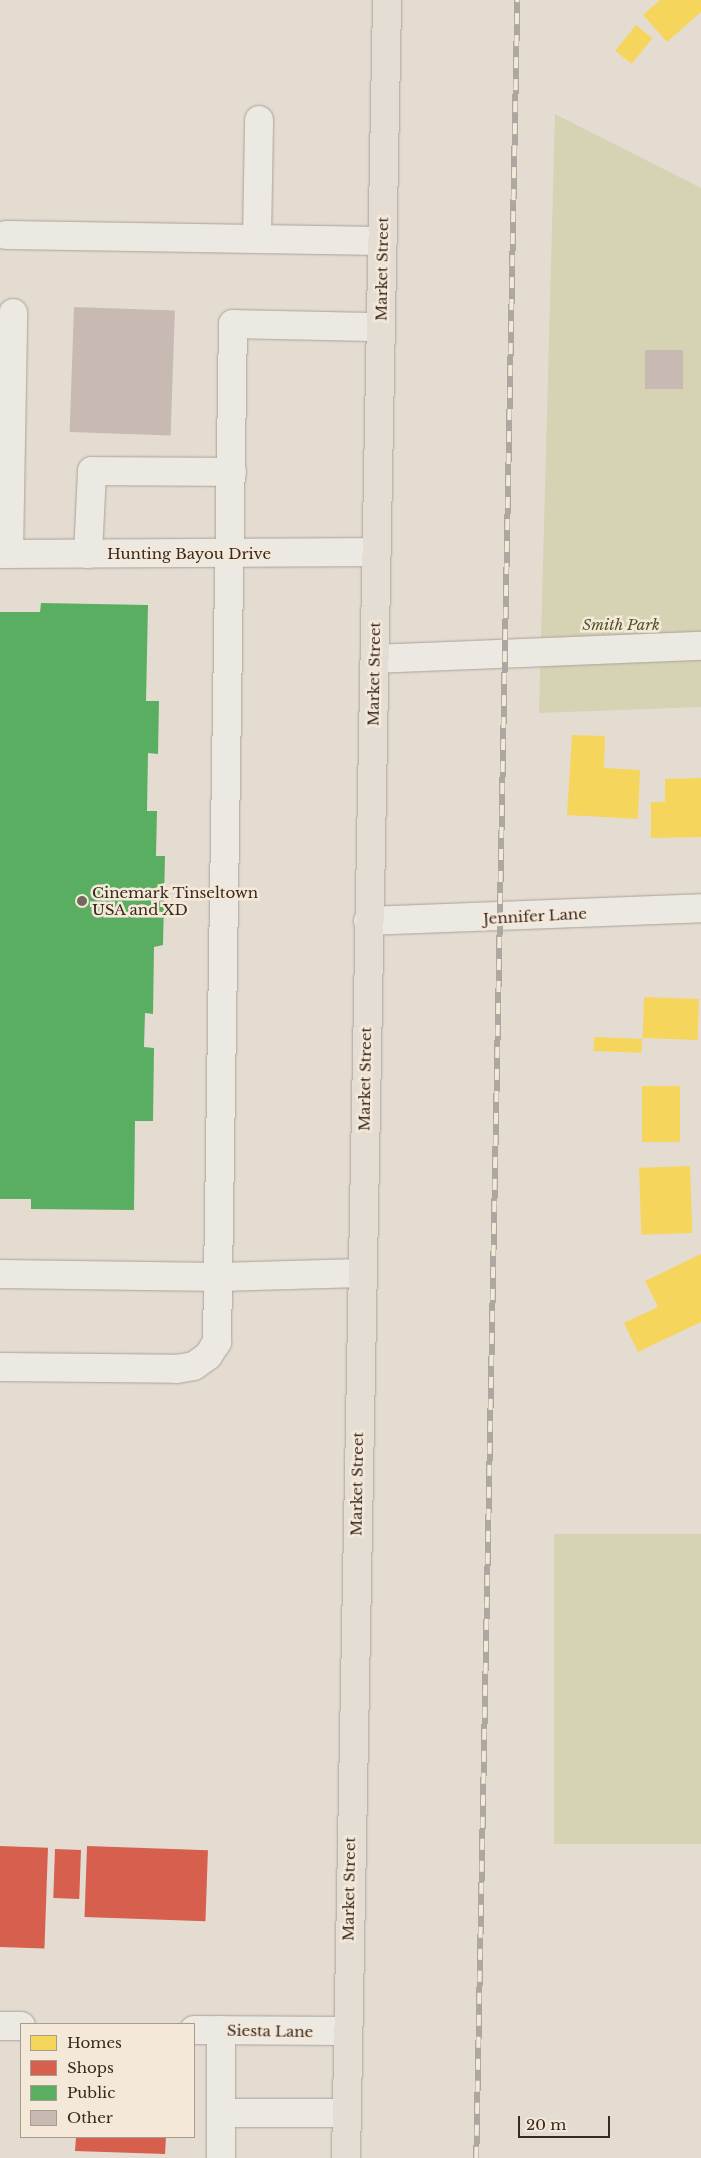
<!DOCTYPE html>
<style>
body{margin:0}
#map{position:relative;width:701px;height:2158px;overflow:hidden;background:#e4dcd1;font-family:"Libre Baskerville",serif}
div>[style]{position:absolute}
[style*='--x']{left:calc(var(--x)*1px);top:calc(var(--y)*1px);width:calc(var(--w)*1px);rotate:calc(var(--a)*1deg)}
.green>*{inset:0;background:#d6d2b4;transform-origin:0 0}
.homes>*{inset:0;background:#f6d55c;transform-origin:0 0}
.shops>*{inset:0;background:#d6604d;transform-origin:0 0}
.public>*{inset:0;background:#5aae61}
.building>*{inset:0;background:#c8bab2;transform-origin:0 0}
.roads{filter:drop-shadow(0 0 1px #aaa299) drop-shadow(0 0 1px #aaa299)}
.minor>*{height:28px;margin:-14px;padding:0 14px;transform-origin:14px;border-radius:14px;background:#ece8e2}
.major>*{height:28px;margin:-14px;padding:0 14px;transform-origin:14px;border-radius:14px;background:#e4ddd4}
.rail>*{height:5.5px;margin-top:-2.75px;transform-origin:0;background:repeating-linear-gradient(90deg,#f4e8d8 0 11px,#ada7a1 0 22px);box-sizing:border-box;border-block:1px solid #ada7a1}
.dots>*{width:14px;height:14px;translate:-50% -50%;box-sizing:border-box;border:2px solid #f4e8d8;border-radius:50%}
span{translate:-50% -50%;white-space:nowrap;text-align:center;line-height:1.15;-webkit-text-stroke:5px #f4e8d8;paint-order:stroke}
.street-label{font-size:15px;color:#392921}
.park-label{font-size:15px;color:#505429;font-style:italic}
.poi-label{font-size:15px;color:#392921}
.left{translate:0 -50%;text-align:left}
.legend{position:absolute;left:20px;top:2023px;width:175px;height:115px;box-sizing:border-box;background:#f4e8d8;border:1px solid #a99c8f;margin:0;padding:6px 9px;list-style:none;font-size:15px;color:#392921}
.legend li{display:flex;align-items:center;gap:10px;height:25px}
.legend b{width:25px;border:1px solid #a99c8f}
.scale{position:absolute;left:518px;top:2116px;width:92px;height:22px;box-sizing:border-box;border:2px solid #392921;border-top:0;padding-left:6px;font-size:15px;line-height:18px;white-space:nowrap;color:#392921;-webkit-text-stroke:4px #f4e8d8;paint-order:stroke}
</style>
<div id="map">
<div class="green">
<div style="clip-path:polygon(555px 114px,701px 188px,701px 707px,539px 713px)"></div>
<div style="left:701px;top:1534px;width:310px;height:147px;rotate:90deg"></div>
</div>
<div class="homes">
<div style="clip-path:polygon(660px 0,701px 0,701px 12px,667px 42px,643px 15px)"></div>
<div style="left:636px;top:25px;width:21px;height:33px;rotate:39deg"></div>
<div style="clip-path:polygon(572px 735px,605px 736px,604px 768px,640px 770px,638px 819px,567px 815px)"></div>
<div style="clip-path:polygon(701px 778px,701px 837px,651px 838px,651px 802px,665px 802px,665px 779px)"></div>
<div style="left:644px;top:997px;width:55px;height:41px;rotate:2deg"></div>
<div style="left:594px;top:1037px;width:48px;height:14px;rotate:2deg"></div>
<div style="left:642px;top:1086px;width:38px;height:56px"></div>
<div style="left:690px;top:1166px;width:67px;height:51px;rotate:88deg"></div>
<div style="clip-path:polygon(701px 1254px,701px 1322px,638px 1352px,624px 1323px,658px 1307px,645px 1281px)"></div>
</div>
<div class="shops">
<div style="left:0;top:1846px;width:48px;height:101px;rotate:2deg"></div>
<div style="left:87px;top:1846px;width:121px;height:71px;rotate:2deg"></div>
<div style="left:55px;top:1849px;width:26px;height:49px;rotate:2deg"></div>
<div style="clip-path:polygon(76px 2137px,166px 2137px,165px 2154px,75px 2151px)"></div>
</div>
<div class="public">
<div style="clip-path:polygon(41px 603px,148px 605px,146px 701px,159px 701px,158px 754px,148px 753px,147px 811px,157px 811px,156px 856px,165px 856px,163px 945px,154px 947px,153px 1014px,145px 1013px,144px 1047px,154px 1048px,153px 1121px,135px 1121px,134px 1210px,31px 1209px,31px 1199px,0 1199px,0 612px,40px 612px)"></div>
</div>
<div class="building">
<div style="left:74px;top:307px;width:101px;height:125px;rotate:2deg"></div>
<div style="left:645px;top:350px;width:38px;height:39px"></div>
</div>
<div class="roads">
<div class="minor">
<div style="--x:6;--y:235;--w:377;--a:0.9"></div>
<div style="--x:257;--y:239;--w:119;--a:-89"></div>
<div style="--x:0;--y:554;--w:377;--a:-0.3"></div>
<div style="--x:9;--y:554;--w:241;--a:-89"></div>
<div style="--x:88;--y:554;--w:83;--a:-87.2"></div>
<div style="--x:92;--y:471;--w:140;--a:0.4"></div>
<div style="--x:375;--y:659;--w:326;--a:-2.3"></div>
<div style="--x:368;--y:921;--w:333;--a:-2.2"></div>
<div style="--x:0;--y:1274;--w:219;--a:0.8"></div>
<div style="--x:219;--y:1277;--w:142;--a:-1.6"></div>
<div style="--x:0;--y:1367;--w:177;--a:0.6"></div>
<div style="--x:177;--y:1369;--w:17;--a:-10"></div>
<div style="--x:194;--y:1366;--w:17;--a:-36"></div>
<div style="--x:208;--y:1356;--w:17;--a:-57"></div>
<div style="--x:217;--y:1342;--w:1018;--a:-89.1"></div>
<div style="--x:233;--y:324;--w:148;--a:1.2"></div>
<div style="--x:0;--y:2026;--w:21;--a:0"></div>
<div style="--x:194;--y:2030;--w:152;--a:0.4"></div>
<div style="--x:221;--y:2113;--w:125;--a:0"></div>
<div style="--x:221;--y:2158;--w:128;--a:-90"></div>
</div>
<div class="major">
<div style="--x:346;--y:2158;--w:2158;--a:-88.91"></div>
</div>
</div>
<div class="rail">
<div style="--x:476;--y:2158;--w:2158;--a:-88.91"></div>
</div>
<div class="dots">
<div style="left:82px;top:901px;background:#75685f"></div>
</div>
<div class="street-label">
<span style="left:382px;top:269px;rotate:-89deg">Market Street</span>
<span style="left:189px;top:554px">Hunting Bayou Drive</span>
<span style="left:374px;top:674px;rotate:-89deg">Market Street</span>
<span style="left:535px;top:916px;rotate:-3deg">Jennifer Lane</span>
<span style="left:365px;top:1079px;rotate:-89deg">Market Street</span>
<span style="left:357px;top:1484px;rotate:-89deg">Market Street</span>
<span style="left:349px;top:1889px;rotate:-89deg">Market Street</span>
<span style="left:270px;top:2031px;rotate:1deg">Siesta Lane</span>
</div>
<div class="park-label">
<span style="left:621px;top:625px">Smith Park</span>
</div>
<div class="poi-label">
<span class="left" style="left:92px;top:901px">Cinemark Tinseltown<br>USA and XD</span>
</div>
<ul class="legend">
<li><b style="height:14px;background:#f6d55c"></b>Homes</li>
<li><b style="height:14px;background:#d6604d"></b>Shops</li>
<li><b style="height:14px;background:#5aae61"></b>Public</li>
<li><b style="height:14px;background:#c8bab2"></b>Other</li>
</ul>
<div class="scale">20 m</div>
</div>
